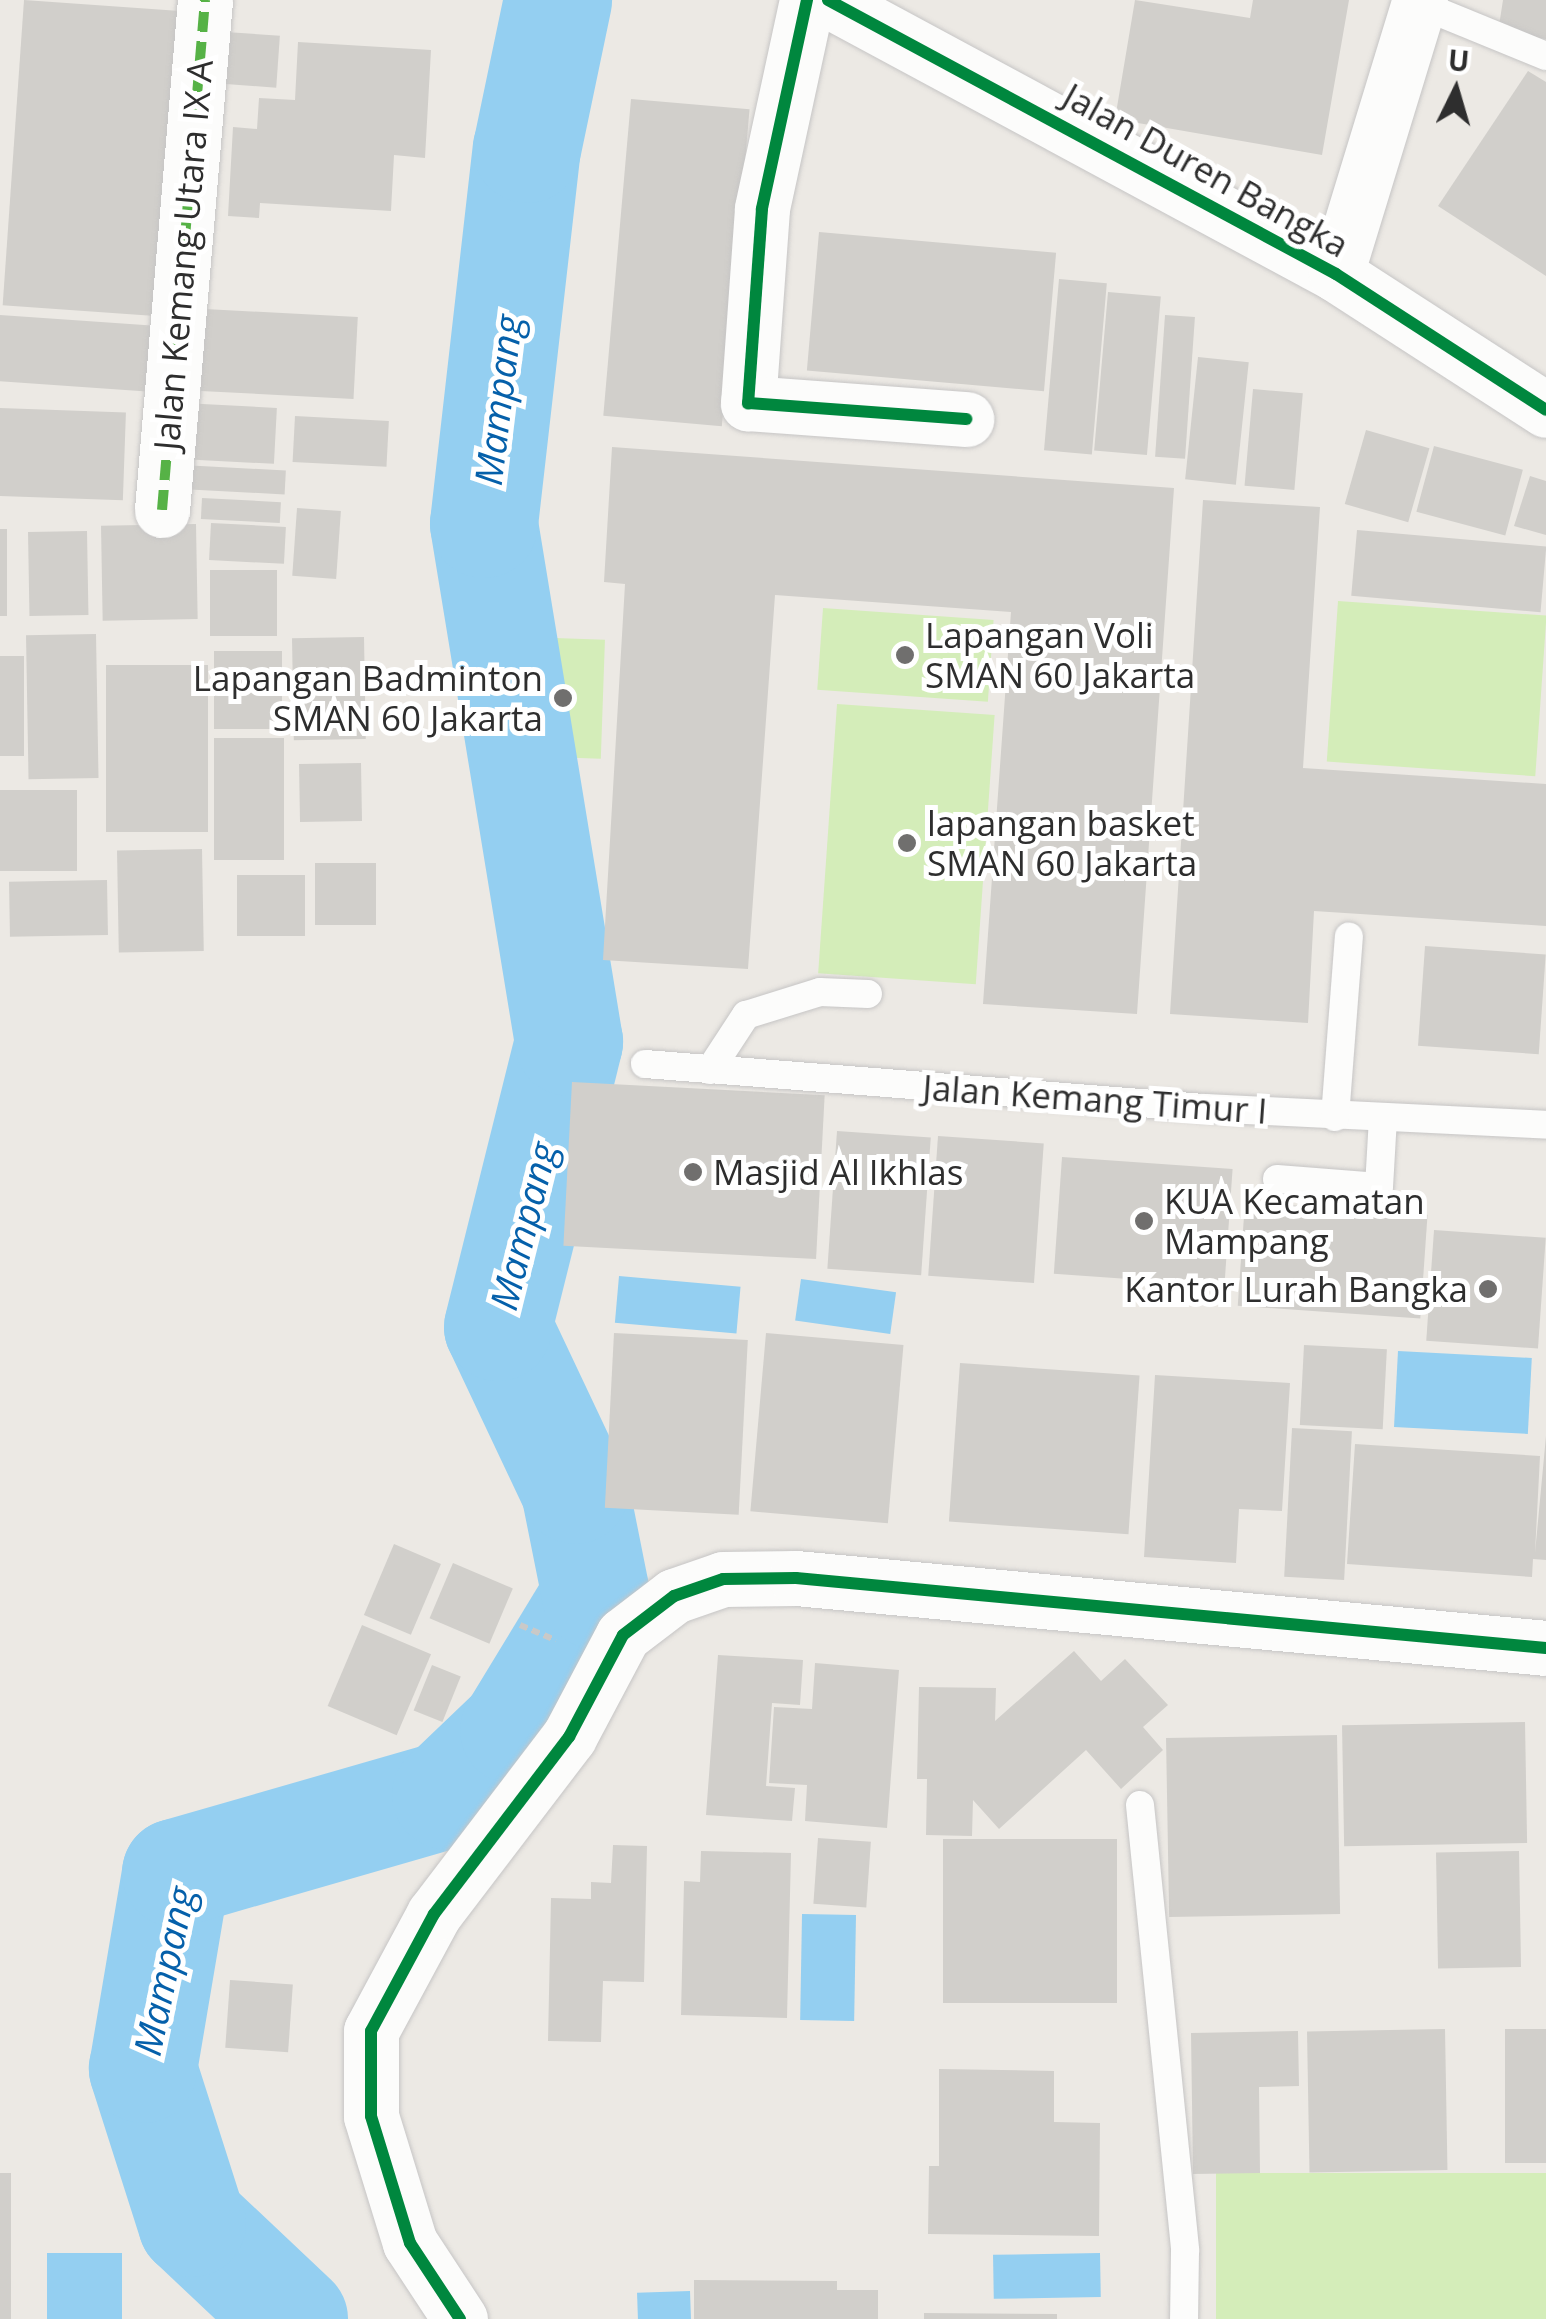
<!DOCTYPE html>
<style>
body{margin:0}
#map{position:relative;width:1546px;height:2319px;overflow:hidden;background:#ece9e4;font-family:"Open Sans",sans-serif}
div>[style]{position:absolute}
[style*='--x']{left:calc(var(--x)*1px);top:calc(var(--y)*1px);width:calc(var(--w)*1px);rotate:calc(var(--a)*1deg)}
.pitch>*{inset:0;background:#d4edb9;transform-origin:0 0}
.water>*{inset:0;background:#94cff1;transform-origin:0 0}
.river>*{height:108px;margin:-54px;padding:0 54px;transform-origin:54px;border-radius:54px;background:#94cff1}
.building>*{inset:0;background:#d1cfcb;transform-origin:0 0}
.path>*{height:6px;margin-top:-3px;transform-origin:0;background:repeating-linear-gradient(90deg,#c9c9c8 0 8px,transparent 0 13px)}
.roads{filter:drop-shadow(0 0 2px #c6c5c5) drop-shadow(0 0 2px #c6c5c5)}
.lane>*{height:28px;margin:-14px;padding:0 14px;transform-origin:14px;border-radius:14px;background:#fcfcfb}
.street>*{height:55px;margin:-27.5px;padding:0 27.5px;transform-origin:27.5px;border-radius:27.5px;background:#fcfcfb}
.secondary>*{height:55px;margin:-27.5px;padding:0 27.5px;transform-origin:27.5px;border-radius:27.5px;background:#fcfcfb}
.quiet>*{height:10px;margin-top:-5px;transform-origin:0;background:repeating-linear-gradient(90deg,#56b246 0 20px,transparent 0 30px)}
.cycleway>*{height:12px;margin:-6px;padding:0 6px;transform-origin:6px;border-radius:6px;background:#00873e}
.dots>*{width:28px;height:28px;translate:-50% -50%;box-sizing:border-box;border:5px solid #fff;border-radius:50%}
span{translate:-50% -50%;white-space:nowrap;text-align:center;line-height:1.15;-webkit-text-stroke:10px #fff;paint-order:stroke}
.street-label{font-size:35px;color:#2e2e2e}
.poi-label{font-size:35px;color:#2e2e2e}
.left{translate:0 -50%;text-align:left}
.right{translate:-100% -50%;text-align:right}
.water-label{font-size:38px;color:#0560aa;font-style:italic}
.north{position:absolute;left:1406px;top:40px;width:100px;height:100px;-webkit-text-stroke:8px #fff;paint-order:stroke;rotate:5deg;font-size:28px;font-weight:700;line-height:40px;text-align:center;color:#2e2e2e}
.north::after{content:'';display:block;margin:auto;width:35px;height:45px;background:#2e2e2e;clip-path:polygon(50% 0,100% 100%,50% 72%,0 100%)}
</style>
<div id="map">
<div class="pitch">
<div style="left:1338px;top:601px;width:209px;height:161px;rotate:4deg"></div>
<div style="left:823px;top:608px;width:171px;height:82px;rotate:4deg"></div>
<div style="left:526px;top:637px;width:79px;height:119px;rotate:2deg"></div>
<div style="left:837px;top:704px;width:158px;height:270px;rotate:4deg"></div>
<div style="left:1546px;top:2173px;width:146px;height:330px;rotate:90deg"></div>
</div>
<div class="water">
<div style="left:619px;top:1276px;width:122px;height:47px;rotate:5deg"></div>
<div style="left:801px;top:1279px;width:96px;height:42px;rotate:8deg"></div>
<div style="left:1398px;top:1351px;width:134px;height:76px;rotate:3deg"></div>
<div style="left:856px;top:1915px;width:106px;height:54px;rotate:91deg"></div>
<div style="left:122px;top:2253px;width:66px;height:75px;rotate:90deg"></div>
<div style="left:1100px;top:2253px;width:44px;height:107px;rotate:89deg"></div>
<div style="left:690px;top:2291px;width:28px;height:53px;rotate:88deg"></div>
</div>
<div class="river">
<div style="--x:294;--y:2319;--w:140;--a:-136.7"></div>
<div style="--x:192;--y:2223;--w:162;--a:-107.7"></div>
<div style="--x:143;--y:2069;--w:199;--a:-80.4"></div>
<div style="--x:176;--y:1873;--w:281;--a:-16.1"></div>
<div style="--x:446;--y:1795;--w:94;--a:-43.7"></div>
<div style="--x:514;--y:1730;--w:158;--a:-58.7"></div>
<div style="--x:596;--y:1595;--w:107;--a:-101.3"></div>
<div style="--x:575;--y:1490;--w:180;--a:-115.3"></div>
<div style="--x:498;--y:1327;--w:294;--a:-76"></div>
<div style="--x:569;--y:1042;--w:525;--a:-99.32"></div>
<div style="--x:484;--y:524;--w:377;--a:-83.5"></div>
<div style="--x:527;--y:149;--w:152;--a:-78.2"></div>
</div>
<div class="building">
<div style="left:24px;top:0;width:174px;height:306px;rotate:4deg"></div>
<div style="clip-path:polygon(1135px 0,1250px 18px,1253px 0,1349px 0,1322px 155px,1115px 119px)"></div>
<div style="clip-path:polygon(1503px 0,1546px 0,1546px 39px,1498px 32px)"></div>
<div style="left:226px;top:32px;width:54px;height:52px;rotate:4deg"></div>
<div style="clip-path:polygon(298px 42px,431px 50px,425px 158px,394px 155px,391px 211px,260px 203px,259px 218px,228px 216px,233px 127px,257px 129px,259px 98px,295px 100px)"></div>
<div style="clip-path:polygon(1528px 71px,1546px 82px,1546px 276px,1438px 206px)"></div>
<div style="left:631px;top:99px;width:119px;height:318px;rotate:5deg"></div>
<div style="left:819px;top:232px;width:238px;height:139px;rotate:5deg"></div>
<div style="left:1059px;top:279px;width:48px;height:172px;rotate:5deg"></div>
<div style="left:1108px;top:292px;width:53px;height:159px;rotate:5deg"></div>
<div style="left:205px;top:309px;width:153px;height:82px;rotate:3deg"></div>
<div style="left:0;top:315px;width:166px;height:66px;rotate:4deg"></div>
<div style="left:1165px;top:315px;width:30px;height:142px;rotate:4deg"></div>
<div style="left:1198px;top:357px;width:51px;height:123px;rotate:6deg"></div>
<div style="left:1253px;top:389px;width:50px;height:97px;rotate:5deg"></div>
<div style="left:183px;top:403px;width:94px;height:56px;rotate:3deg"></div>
<div style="left:0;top:408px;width:126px;height:88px;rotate:2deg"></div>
<div style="left:295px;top:416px;width:94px;height:46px;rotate:3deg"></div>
<div style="left:1366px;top:430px;width:66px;height:77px;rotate:16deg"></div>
<div style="left:1434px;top:446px;width:92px;height:68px;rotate:15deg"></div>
<div style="clip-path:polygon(612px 447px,1174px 488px,1137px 1014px,983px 1004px,1011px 612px,775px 595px,748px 969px,603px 960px,625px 584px,604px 582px)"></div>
<div style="left:182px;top:465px;width:104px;height:24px;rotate:3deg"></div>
<div style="clip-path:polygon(1530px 476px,1546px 481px,1546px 535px,1514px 526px)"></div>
<div style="left:202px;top:498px;width:79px;height:21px;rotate:3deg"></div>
<div style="clip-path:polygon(1203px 500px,1320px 507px,1303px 768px,1546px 784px,1546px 926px,1314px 911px,1308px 1023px,1170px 1014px)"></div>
<div style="left:297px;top:508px;width:44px;height:68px;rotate:4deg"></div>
<div style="left:211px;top:523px;width:75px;height:37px;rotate:3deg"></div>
<div style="left:196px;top:524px;width:95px;height:95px;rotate:89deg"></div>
<div style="left:0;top:529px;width:7px;height:87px"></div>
<div style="left:1357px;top:530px;width:190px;height:66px;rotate:5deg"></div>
<div style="left:87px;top:531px;width:84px;height:59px;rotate:89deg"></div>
<div style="left:277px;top:570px;width:66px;height:67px;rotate:90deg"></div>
<div style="left:96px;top:634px;width:144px;height:70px;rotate:89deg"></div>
<div style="left:364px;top:637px;width:102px;height:72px;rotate:89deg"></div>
<div style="left:282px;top:651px;width:78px;height:68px;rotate:90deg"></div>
<div style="left:0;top:656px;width:24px;height:100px"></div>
<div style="left:208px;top:665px;width:167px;height:102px;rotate:90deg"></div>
<div style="left:284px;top:738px;width:122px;height:70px;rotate:90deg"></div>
<div style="left:361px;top:763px;width:58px;height:62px;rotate:89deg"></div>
<div style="left:77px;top:790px;width:81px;height:77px;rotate:90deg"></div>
<div style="left:202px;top:849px;width:102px;height:85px;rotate:89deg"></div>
<div style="left:315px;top:863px;width:61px;height:62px"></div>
<div style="left:305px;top:875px;width:61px;height:68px;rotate:90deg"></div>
<div style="left:107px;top:880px;width:55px;height:98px;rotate:89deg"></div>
<div style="left:1425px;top:946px;width:121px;height:100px;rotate:4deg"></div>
<div style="left:572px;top:1082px;width:253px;height:164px;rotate:3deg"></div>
<div style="left:837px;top:1131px;width:94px;height:138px;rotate:4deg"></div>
<div style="left:938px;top:1136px;width:106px;height:140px;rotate:4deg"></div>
<div style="left:1062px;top:1157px;width:171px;height:117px;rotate:4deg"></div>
<div style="left:1245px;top:1202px;width:183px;height:104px;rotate:4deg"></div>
<div style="left:1434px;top:1230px;width:112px;height:111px;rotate:4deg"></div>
<div style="left:614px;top:1333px;width:134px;height:175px;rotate:3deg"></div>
<div style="left:766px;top:1333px;width:138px;height:179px;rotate:5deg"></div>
<div style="left:1304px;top:1345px;width:83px;height:80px;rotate:3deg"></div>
<div style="left:960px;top:1363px;width:180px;height:159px;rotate:4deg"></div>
<div style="clip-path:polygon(1155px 1375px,1290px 1383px,1282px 1511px,1239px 1509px,1236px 1563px,1144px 1557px)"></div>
<div style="left:1292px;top:1428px;width:60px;height:149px;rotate:3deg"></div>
<div style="clip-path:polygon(1546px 1436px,1546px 1560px,1533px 1559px,1532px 1577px,1347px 1564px,1355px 1444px,1540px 1456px,1535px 1553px)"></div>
<div style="left:394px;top:1544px;width:51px;height:77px;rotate:23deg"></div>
<div style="left:453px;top:1563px;width:65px;height:60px;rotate:23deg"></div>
<div style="left:362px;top:1625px;width:75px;height:88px;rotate:23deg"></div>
<div style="clip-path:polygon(1074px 1651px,1101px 1681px,1125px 1659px,1168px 1705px,1143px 1727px,1163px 1750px,1121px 1789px,1086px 1750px,999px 1829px,973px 1800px,972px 1836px,926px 1835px,927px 1779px,917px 1779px,919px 1687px,996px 1688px,995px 1721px)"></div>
<div style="clip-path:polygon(718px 1655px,803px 1660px,800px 1705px,772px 1703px,766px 1786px,795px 1788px,792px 1821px,706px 1815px)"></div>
<div style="clip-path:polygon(815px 1663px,899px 1670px,887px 1828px,805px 1821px,807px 1785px,769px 1783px,774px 1707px,812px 1709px)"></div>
<div style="left:432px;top:1665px;width:31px;height:49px;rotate:22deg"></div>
<div style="left:1525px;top:1722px;width:121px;height:183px;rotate:89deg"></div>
<div style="left:1337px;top:1735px;width:179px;height:171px;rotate:89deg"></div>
<div style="left:818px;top:1838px;width:53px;height:66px;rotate:4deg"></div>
<div style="left:943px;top:1839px;width:174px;height:164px"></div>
<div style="clip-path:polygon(613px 1845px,647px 1846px,644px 1982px,603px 1981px,601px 2042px,548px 2041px,551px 1898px,591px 1899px,591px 1882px,611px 1883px)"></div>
<div style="clip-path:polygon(701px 1851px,791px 1853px,787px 2018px,681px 2015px,684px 1881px,700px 1882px)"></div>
<div style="left:1519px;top:1851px;width:116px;height:83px;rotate:89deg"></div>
<div style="left:230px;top:1980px;width:63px;height:68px;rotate:4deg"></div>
<div style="left:1445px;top:2029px;width:141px;height:138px;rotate:89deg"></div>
<div style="left:1546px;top:2029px;width:134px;height:41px;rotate:90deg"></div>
<div style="clip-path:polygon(1298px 2031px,1299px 2086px,1259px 2087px,1260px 2173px,1193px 2174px,1191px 2033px)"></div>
<div style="clip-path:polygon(939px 2069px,1054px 2071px,1054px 2122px,1100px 2123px,1099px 2236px,928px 2234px,929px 2166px,939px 2166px)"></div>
<div style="left:0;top:2173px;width:11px;height:146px"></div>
<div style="clip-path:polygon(694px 2280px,837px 2281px,837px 2290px,878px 2290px,878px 2319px,694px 2319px)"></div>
<div style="clip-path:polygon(924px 2313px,1057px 2314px,1057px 2319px,924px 2319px)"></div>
</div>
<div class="path">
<div style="--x:520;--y:1625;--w:39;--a:23"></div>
</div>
<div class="roads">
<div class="lane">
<div style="--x:1419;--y:4;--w:137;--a:22.3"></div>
<div style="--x:645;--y:1064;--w:561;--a:4.5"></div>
<div style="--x:1204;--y:1108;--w:342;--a:2.8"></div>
<div style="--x:710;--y:1070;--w:66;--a:-56.8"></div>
<div style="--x:746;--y:1015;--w:77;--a:-17.3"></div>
<div style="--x:820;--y:992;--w:48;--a:2.4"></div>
<div style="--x:1335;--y:1117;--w:181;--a:-85.6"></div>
<div style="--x:1277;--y:1179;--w:102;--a:4.5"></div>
<div style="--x:1379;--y:1187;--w:69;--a:-86.7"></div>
<div style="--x:1140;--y:1805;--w:448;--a:84.2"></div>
<div style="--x:1185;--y:2251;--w:68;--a:90.8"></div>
</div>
<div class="street">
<div style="--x:807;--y:0;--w:214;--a:102.2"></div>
<div style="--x:762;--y:209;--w:195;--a:94.1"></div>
<div style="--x:748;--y:403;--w:219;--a:4.2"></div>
<div style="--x:1336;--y:274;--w:287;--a:-73"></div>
<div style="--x:162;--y:510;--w:512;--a:-85.18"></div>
<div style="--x:460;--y:2319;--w:91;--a:-123.3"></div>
<div style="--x:410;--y:2243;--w:133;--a:-107.1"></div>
<div style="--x:371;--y:2116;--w:85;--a:-90"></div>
<div style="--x:371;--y:2031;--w:133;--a:-61.7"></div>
<div style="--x:434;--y:1914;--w:223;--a:-52.7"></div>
<div style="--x:569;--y:1737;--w:115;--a:-62.1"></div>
<div style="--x:623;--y:1635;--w:64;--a:-37.4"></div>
<div style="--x:674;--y:1596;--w:52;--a:-19.1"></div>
<div style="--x:723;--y:1579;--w:73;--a:-0.8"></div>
<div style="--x:796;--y:1578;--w:753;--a:5.33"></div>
</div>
<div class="secondary">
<div style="--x:828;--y:0;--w:577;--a:28.34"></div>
<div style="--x:1336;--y:274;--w:250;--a:32.9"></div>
</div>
</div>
<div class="quiet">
<div style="--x:162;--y:510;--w:512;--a:-85.18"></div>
</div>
<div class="cycleway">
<div style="--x:807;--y:0;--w:214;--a:102.2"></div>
<div style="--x:762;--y:209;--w:195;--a:94.1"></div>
<div style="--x:748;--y:403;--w:219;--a:4.2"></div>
<div style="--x:828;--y:0;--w:577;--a:28.34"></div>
<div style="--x:1336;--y:274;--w:250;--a:32.9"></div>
<div style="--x:460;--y:2319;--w:91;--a:-123.3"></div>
<div style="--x:410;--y:2243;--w:133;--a:-107.1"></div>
<div style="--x:371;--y:2116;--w:85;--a:-90"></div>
<div style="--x:371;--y:2031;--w:133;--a:-61.7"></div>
<div style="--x:434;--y:1914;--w:223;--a:-52.7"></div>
<div style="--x:569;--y:1737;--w:115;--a:-62.1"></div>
<div style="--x:623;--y:1635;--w:64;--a:-37.4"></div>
<div style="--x:674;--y:1596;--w:52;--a:-19.1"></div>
<div style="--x:723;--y:1579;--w:73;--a:-0.8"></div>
<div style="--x:796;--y:1578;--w:753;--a:5.33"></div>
</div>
<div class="dots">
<div style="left:905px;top:655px;background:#706f6e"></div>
<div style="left:563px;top:698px;background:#706f6e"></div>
<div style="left:907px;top:843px;background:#706f6e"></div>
<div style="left:693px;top:1172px;background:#706f6e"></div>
<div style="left:1144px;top:1221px;background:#706f6e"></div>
<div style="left:1488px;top:1289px;background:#706f6e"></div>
</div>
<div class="street-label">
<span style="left:1206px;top:170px;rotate:29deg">Jalan Duren Bangka</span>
<span style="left:183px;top:255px;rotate:-85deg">Jalan Kemang Utara IX A</span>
<span style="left:1095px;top:1099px;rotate:4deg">Jalan Kemang Timur I</span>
</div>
<div class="poi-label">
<span class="left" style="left:925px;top:655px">Lapangan Voli<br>SMAN 60 Jakarta</span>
<span class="right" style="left:543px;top:698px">Lapangan Badminton<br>SMAN 60 Jakarta</span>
<span class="left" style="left:927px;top:843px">lapangan basket<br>SMAN 60 Jakarta</span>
<span class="left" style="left:713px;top:1172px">Masjid Al Ikhlas</span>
<span class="left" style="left:1164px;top:1221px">KUA Kecamatan<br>Mampang</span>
<span class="right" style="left:1468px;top:1289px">Kantor Lurah Bangka</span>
</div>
<div class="water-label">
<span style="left:498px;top:400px;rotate:-83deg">Mampang</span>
<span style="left:523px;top:1226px;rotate:-76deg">Mampang</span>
<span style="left:164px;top:1971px;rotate:-78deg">Mampang</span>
</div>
<div class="north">U</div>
</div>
